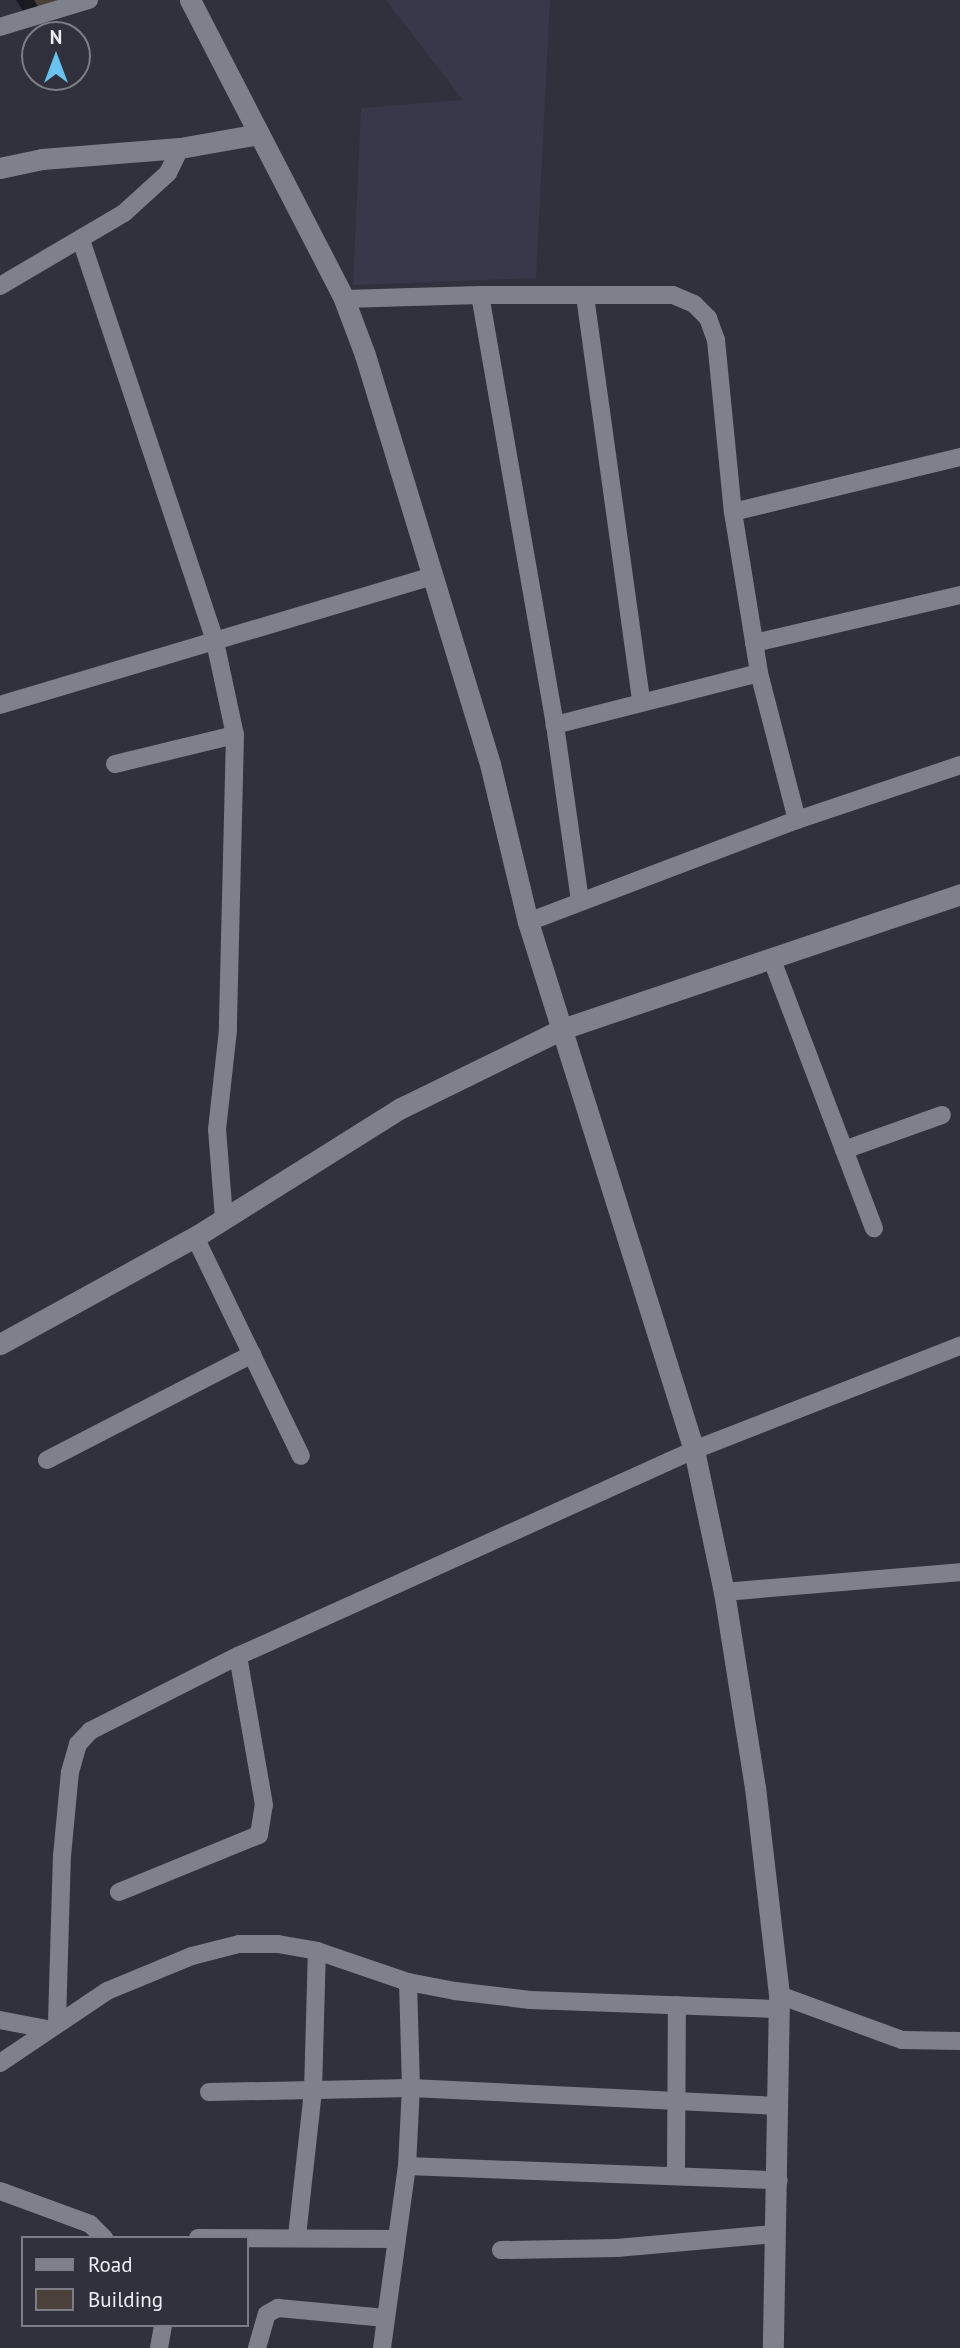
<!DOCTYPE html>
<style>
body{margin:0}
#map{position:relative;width:960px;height:2348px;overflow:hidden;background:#30313c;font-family:"PT Sans",sans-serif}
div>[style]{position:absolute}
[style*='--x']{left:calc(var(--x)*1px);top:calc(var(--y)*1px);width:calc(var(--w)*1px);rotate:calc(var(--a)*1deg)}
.built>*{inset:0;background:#37394a}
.shadow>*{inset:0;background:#0007}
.building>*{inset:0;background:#4c413a}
.minor>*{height:18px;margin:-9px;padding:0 9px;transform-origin:9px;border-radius:9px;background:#7e808c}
.tertiary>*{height:21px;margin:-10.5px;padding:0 10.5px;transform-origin:10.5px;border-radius:10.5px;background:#7e808c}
.secondary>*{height:21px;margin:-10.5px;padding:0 10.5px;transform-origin:10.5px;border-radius:10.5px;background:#7e808c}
span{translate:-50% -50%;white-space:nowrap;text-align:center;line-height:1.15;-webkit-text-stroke:5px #30313c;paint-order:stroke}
.legend{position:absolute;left:21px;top:2236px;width:228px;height:91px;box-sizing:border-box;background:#30313c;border:2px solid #7c7d86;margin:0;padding:9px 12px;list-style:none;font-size:21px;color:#edeef5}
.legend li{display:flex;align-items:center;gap:14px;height:35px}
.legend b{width:35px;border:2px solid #7c7d86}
.north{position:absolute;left:21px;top:21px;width:70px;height:70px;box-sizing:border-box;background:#30313c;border:2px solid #7c7d86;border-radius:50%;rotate:0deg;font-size:19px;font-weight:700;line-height:28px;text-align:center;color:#edeef5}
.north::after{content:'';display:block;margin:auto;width:24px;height:32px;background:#69c3f1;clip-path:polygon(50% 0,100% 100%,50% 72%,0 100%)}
</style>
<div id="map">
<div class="built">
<div style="clip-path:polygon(386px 0,550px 0,536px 278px,353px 285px,361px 108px,463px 100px)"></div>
</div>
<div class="shadow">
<div style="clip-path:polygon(16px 0,66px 0,31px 23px)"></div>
</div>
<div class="building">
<div style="clip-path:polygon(34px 0,63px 0,42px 13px)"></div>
</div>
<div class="minor">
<div style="--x:0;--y:27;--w:93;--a:-16.9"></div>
<div style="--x:81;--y:240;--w:419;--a:71.5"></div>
<div style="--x:214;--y:637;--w:100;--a:77.9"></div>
<div style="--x:235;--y:735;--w:295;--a:91.4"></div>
<div style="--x:228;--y:1030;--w:100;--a:96.3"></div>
<div style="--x:217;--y:1129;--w:89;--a:85.5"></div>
<div style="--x:0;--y:286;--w:144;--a:-30.5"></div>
<div style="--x:124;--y:213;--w:59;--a:-42.3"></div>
<div style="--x:168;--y:173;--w:28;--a:-64"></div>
<div style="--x:480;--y:295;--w:193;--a:0"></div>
<div style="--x:673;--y:295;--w:23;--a:23"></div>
<div style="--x:694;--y:304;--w:20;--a:45"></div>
<div style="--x:708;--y:318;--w:23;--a:70"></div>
<div style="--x:716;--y:340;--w:173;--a:84.4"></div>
<div style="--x:733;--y:512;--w:163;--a:80.8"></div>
<div style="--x:759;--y:673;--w:211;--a:165.7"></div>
<div style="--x:585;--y:296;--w:410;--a:82.1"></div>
<div style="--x:344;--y:299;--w:136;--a:-1.7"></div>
<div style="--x:480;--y:295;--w:436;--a:80.1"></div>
<div style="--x:555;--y:725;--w:178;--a:81.9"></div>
<div style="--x:733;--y:512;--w:234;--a:-13.6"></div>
<div style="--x:754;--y:643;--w:212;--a:-13.1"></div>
<div style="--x:759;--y:673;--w:152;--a:75.5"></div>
<div style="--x:0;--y:705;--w:451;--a:-16.6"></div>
<div style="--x:115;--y:764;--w:123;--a:-13.6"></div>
<div style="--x:528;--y:922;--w:288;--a:-20.8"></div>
<div style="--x:797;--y:820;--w:172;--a:-18.6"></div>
<div style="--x:772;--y:960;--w:287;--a:69.2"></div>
<div style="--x:844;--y:1150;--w:104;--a:-19.7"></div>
<div style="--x:195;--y:1237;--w:243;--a:64.2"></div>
<div style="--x:47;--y:1460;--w:231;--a:-27.3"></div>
<div style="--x:724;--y:1592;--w:237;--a:-4.8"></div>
<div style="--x:119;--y:1892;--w:151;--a:-22.2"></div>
<div style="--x:259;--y:1835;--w:30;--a:-81"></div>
<div style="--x:264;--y:1805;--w:151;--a:-99.9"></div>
<div style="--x:779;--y:1995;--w:131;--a:20.1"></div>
<div style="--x:902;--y:2040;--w:58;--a:1"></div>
<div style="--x:0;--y:2020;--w:48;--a:10.8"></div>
<div style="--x:57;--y:2022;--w:166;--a:-88.3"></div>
<div style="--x:62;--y:1856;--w:84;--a:-84.6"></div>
<div style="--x:70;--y:1772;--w:29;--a:-74"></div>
<div style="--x:78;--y:1744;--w:18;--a:-47"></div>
<div style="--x:90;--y:1731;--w:166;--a:-26.9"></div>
<div style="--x:238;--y:1656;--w:500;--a:-24.31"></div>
<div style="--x:694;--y:1450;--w:286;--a:-21.4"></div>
<div style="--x:0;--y:2063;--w:129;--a:-33.9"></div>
<div style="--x:107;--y:1991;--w:92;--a:-22.4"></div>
<div style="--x:192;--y:1956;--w:49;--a:-14.3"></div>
<div style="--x:239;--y:1944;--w:39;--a:0"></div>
<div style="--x:278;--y:1944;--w:40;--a:10"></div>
<div style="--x:317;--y:1951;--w:96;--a:18.8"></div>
<div style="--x:408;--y:1982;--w:48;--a:10.8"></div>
<div style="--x:455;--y:1991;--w:76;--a:6.8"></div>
<div style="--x:530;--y:2000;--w:250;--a:2.1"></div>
<div style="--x:209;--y:2092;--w:202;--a:-1.1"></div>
<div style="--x:411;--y:2088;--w:367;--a:2.8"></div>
<div style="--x:407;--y:2166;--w:372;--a:2.2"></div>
<div style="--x:676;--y:2176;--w:171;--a:-89.7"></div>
<div style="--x:0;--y:2191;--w:96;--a:20.1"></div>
<div style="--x:90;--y:2224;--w:20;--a:45"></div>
<div style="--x:297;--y:2236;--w:146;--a:-83.7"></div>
<div style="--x:313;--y:2091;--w:140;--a:-88.4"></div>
<div style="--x:198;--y:2238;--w:199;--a:0.3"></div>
<div style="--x:501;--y:2250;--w:116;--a:-1"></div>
<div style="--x:617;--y:2248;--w:159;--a:-5.1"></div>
<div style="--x:159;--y:2348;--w:23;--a:-80"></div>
<div style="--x:257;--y:2348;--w:35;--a:-74"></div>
<div style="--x:267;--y:2314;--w:13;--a:-29"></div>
<div style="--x:278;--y:2308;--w:108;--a:5.3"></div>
<div style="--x:382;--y:2348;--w:184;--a:-82.2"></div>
<div style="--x:407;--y:2166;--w:78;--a:-87.1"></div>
<div style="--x:411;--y:2088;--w:106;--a:-91.6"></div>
</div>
<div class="tertiary">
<div style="--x:0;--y:168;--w:43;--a:-12.1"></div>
<div style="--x:42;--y:159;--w:138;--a:-4.6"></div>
<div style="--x:180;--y:148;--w:80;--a:-10"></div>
<div style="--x:0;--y:1344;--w:222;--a:-28.8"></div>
<div style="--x:195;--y:1237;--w:243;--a:-32.1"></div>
<div style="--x:401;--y:1108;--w:179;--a:-26.1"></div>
<div style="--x:562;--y:1029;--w:420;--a:-18.7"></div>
</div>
<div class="secondary">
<div style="--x:190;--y:0;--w:336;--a:62.7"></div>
<div style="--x:344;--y:299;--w:60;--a:69.4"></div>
<div style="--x:365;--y:355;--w:428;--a:73"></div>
<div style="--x:490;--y:764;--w:163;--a:76.5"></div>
<div style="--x:528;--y:922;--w:553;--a:72.55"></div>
<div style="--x:694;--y:1450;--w:145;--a:78.1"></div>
<div style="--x:724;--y:1592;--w:197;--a:81"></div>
<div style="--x:755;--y:1787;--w:209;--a:83.4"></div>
<div style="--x:779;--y:1995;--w:353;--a:91"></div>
</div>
<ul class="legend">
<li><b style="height:9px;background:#7e808c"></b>Road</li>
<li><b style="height:19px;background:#4c413a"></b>Building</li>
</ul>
<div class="north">N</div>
</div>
